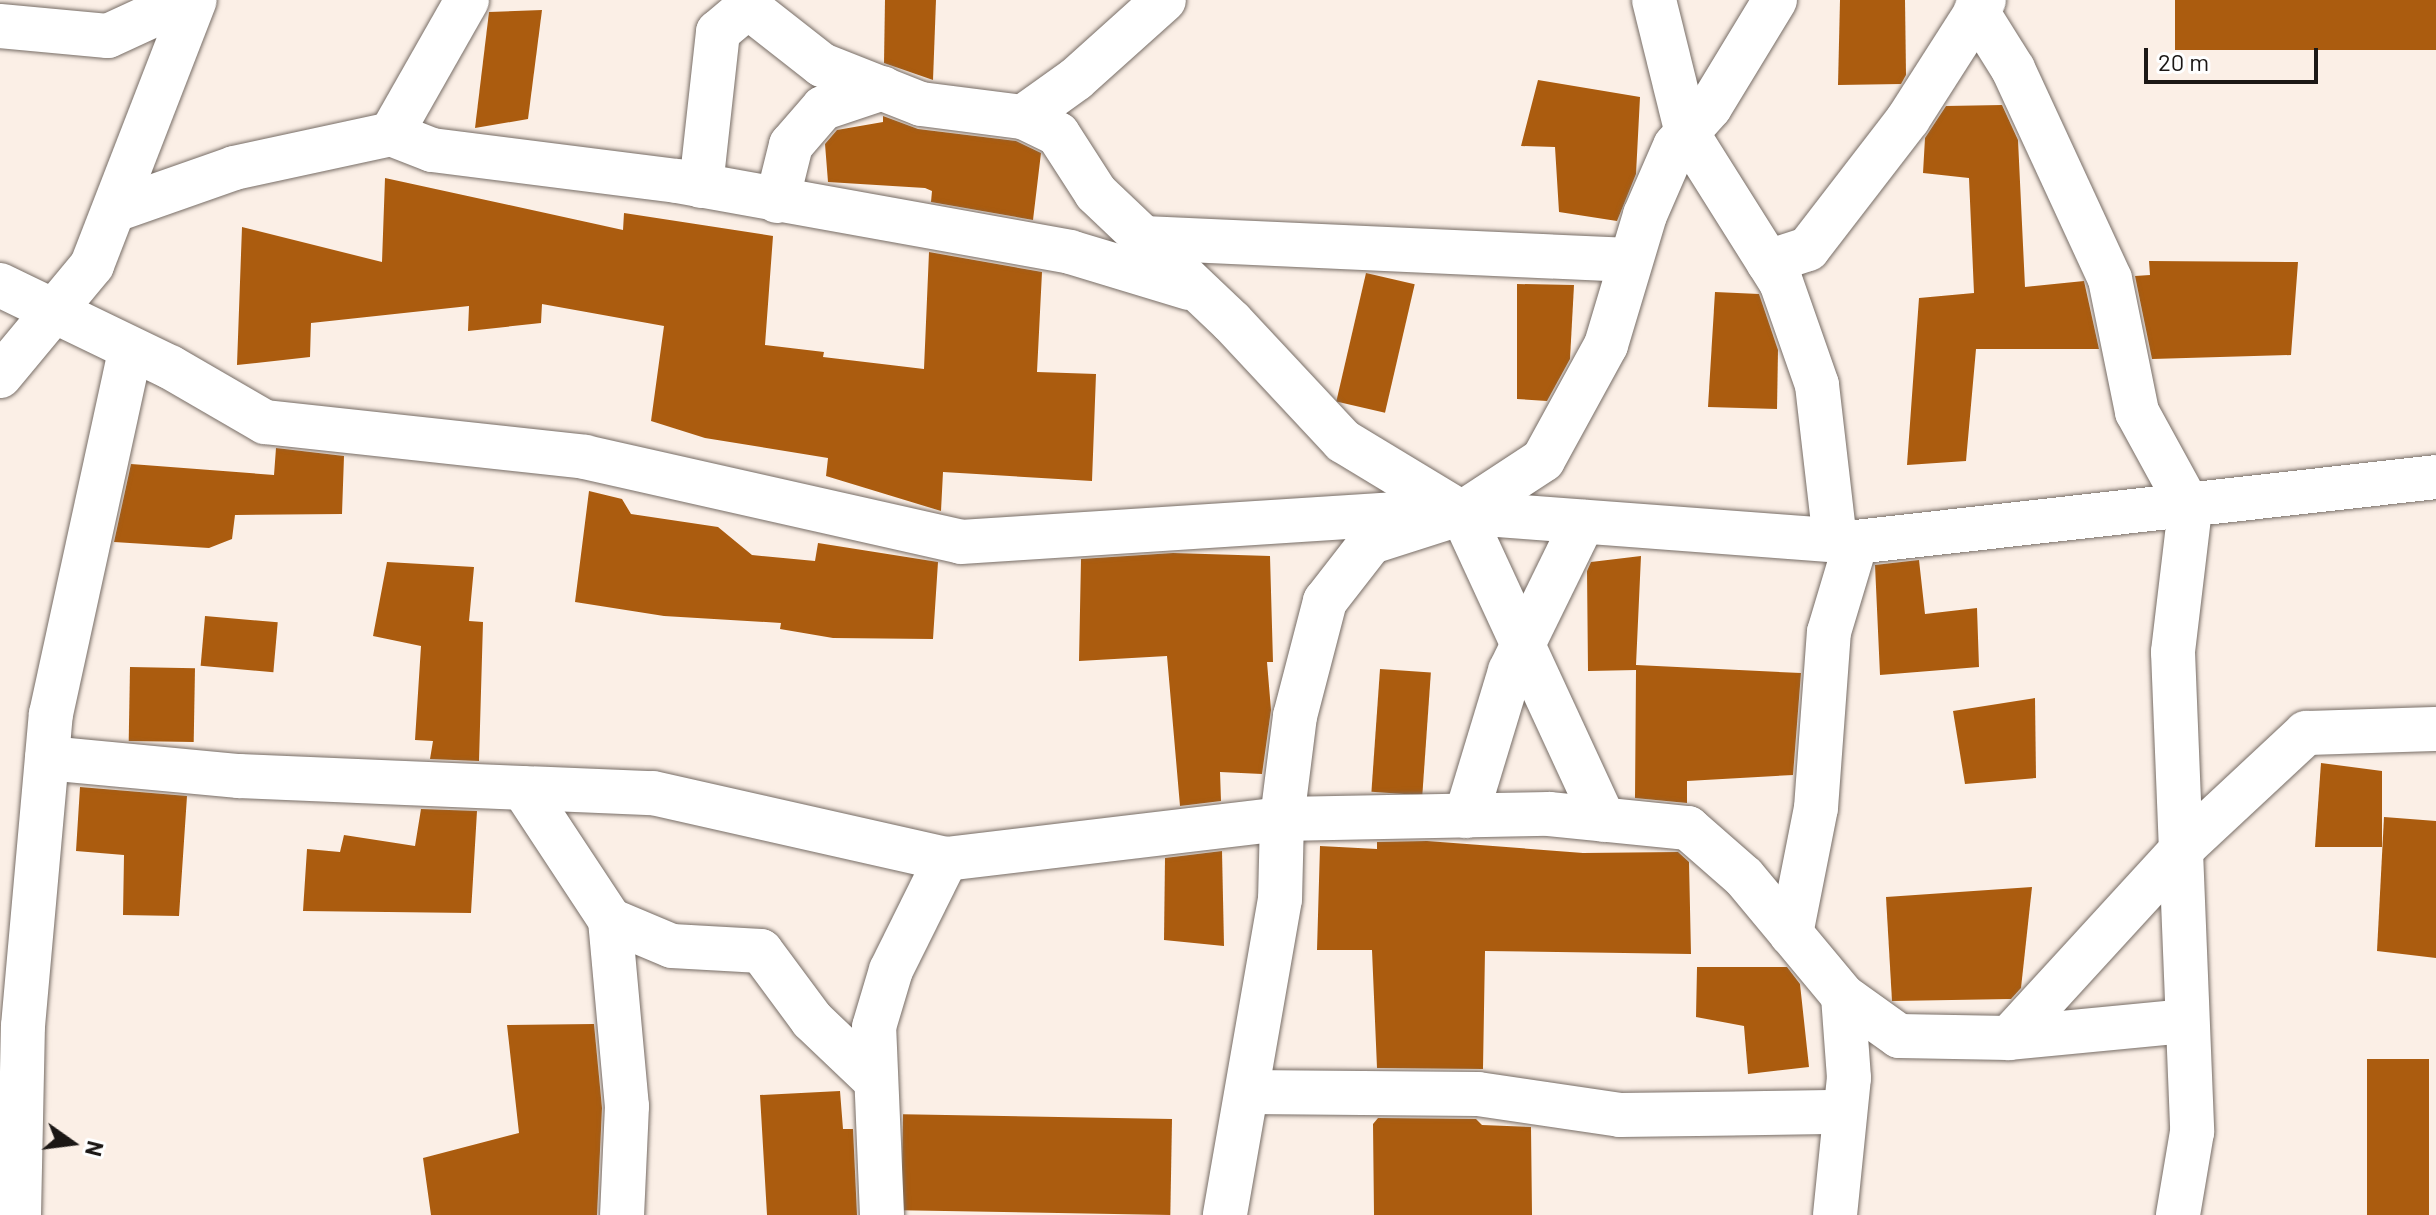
<!DOCTYPE html>
<style>
body{margin:0}
#map{position:relative;width:2436px;height:1215px;overflow:hidden;background:#fbefe6;font-family:Barlow,sans-serif}
div>[style]{position:absolute}
[style*='--x']{left:calc(var(--x)*1px);top:calc(var(--y)*1px);width:calc(var(--w)*1px);rotate:calc(var(--a)*1deg)}
.building>*{inset:0;background:#ab5c0f;transform-origin:0 0}
.roads{filter:drop-shadow(0 0 2px #776d66) drop-shadow(0 0 2px #776d66)}
.street>*{height:44px;margin:-22px;padding:0 22px;transform-origin:22px;border-radius:22px;background:#fff}
span{translate:-50% -50%;white-space:nowrap;text-align:center;line-height:1.15;-webkit-text-stroke:6px #fff;paint-order:stroke}
.north{position:absolute;left:32px;top:1103px;width:80px;height:80px;-webkit-text-stroke:6px #fff;paint-order:stroke;rotate:104deg;font-size:22px;font-weight:700;line-height:32px;text-align:center;color:#1b1715}
.north::after{content:'';display:block;margin:auto;width:28px;height:36px;background:#1b1715;clip-path:polygon(50% 0,100% 100%,50% 72%,0 100%)}
.scale{position:absolute;left:2144px;top:48px;width:174px;height:36px;box-sizing:border-box;border:4px solid #1b1715;border-top:0;padding-left:10px;font-size:24px;line-height:28px;white-space:nowrap;color:#1b1715;-webkit-text-stroke:6px #fff;paint-order:stroke}
</style>
<div id="map">
<div class="building">
<div style="clip-path:polygon(885px 0,936px 0,933px 80px,884px 63px)"></div>
<div style="clip-path:polygon(1840px 0,1905px 0,1906px 75px,1901px 84px,1838px 85px)"></div>
<div style="left:2175px;top:0;width:261px;height:50px"></div>
<div style="clip-path:polygon(542px 10px,528px 119px,475px 128px,489px 12px)"></div>
<div style="clip-path:polygon(1538px 80px,1640px 97px,1636px 174px,1617px 221px,1559px 212px,1555px 147px,1521px 146px)"></div>
<div style="clip-path:polygon(2002px 105px,2018px 140px,2025px 287px,2084px 281px,2099px 349px,1976px 349px,1966px 461px,1907px 465px,1919px 298px,1974px 293px,1969px 178px,1923px 173px,1925px 138px,1946px 106px)"></div>
<div style="clip-path:polygon(883px 116px,918px 129px,1016px 141px,1041px 153px,1033px 220px,931px 202px,932px 191px,925px 188px,828px 182px,825px 144px,837px 130px,883px 122px)"></div>
<div style="clip-path:polygon(385px 178px,623px 230px,624px 213px,773px 236px,765px 345px,824px 352px,823px 357px,924px 369px,929px 252px,1042px 272px,1037px 372px,1096px 374px,1092px 481px,943px 472px,941px 511px,826px 476px,828px 458px,705px 438px,651px 421px,664px 326px,542px 304px,541px 323px,468px 331px,469px 306px,311px 323px,310px 357px,237px 365px,242px 227px,382px 262px)"></div>
<div style="clip-path:polygon(2149px 261px,2298px 262px,2291px 355px,2152px 359px,2135px 276px,2150px 275px)"></div>
<div style="left:1366px;top:273px;width:50px;height:132px;rotate:13deg"></div>
<div style="clip-path:polygon(1517px 284px,1574px 285px,1570px 359px,1547px 401px,1517px 399px)"></div>
<div style="clip-path:polygon(1715px 292px,1759px 294px,1778px 350px,1777px 409px,1708px 407px)"></div>
<div style="clip-path:polygon(276px 448px,344px 456px,342px 514px,235px 515px,232px 539px,209px 548px,114px 542px,131px 464px,274px 475px)"></div>
<div style="clip-path:polygon(589px 491px,622px 499px,631px 514px,718px 527px,752px 555px,815px 561px,818px 543px,938px 562px,933px 639px,833px 638px,780px 629px,781px 623px,664px 616px,575px 602px)"></div>
<div style="clip-path:polygon(1173px 553px,1270px 556px,1273px 662px,1267px 662px,1271px 710px,1262px 774px,1220px 772px,1221px 801px,1180px 806px,1167px 656px,1079px 661px,1081px 559px)"></div>
<div style="clip-path:polygon(1641px 556px,1636px 665px,1801px 673px,1793px 775px,1687px 781px,1687px 803px,1635px 798px,1636px 670px,1588px 671px,1587px 571px,1591px 562px)"></div>
<div style="clip-path:polygon(1919px 560px,1925px 614px,1977px 608px,1979px 667px,1880px 675px,1875px 565px)"></div>
<div style="clip-path:polygon(387px 562px,474px 567px,469px 621px,483px 622px,479px 761px,430px 759px,433px 741px,415px 740px,421px 646px,373px 636px)"></div>
<div style="left:205px;top:616px;width:73px;height:50px;rotate:5deg"></div>
<div style="left:130px;top:667px;width:65px;height:74px;rotate:1deg"></div>
<div style="left:1380px;top:669px;width:51px;height:123px;rotate:4deg"></div>
<div style="clip-path:polygon(2035px 698px,2036px 778px,1965px 784px,1953px 711px)"></div>
<div style="clip-path:polygon(2321px 763px,2382px 771px,2382px 847px,2315px 847px)"></div>
<div style="clip-path:polygon(80px 787px,187px 796px,179px 916px,123px 915px,124px 855px,76px 851px)"></div>
<div style="clip-path:polygon(421px 809px,477px 811px,471px 913px,303px 911px,307px 849px,340px 852px,344px 835px,415px 846px)"></div>
<div style="clip-path:polygon(2384px 817px,2436px 821px,2436px 958px,2377px 951px)"></div>
<div style="clip-path:polygon(1427px 841px,1583px 853px,1678px 852px,1689px 862px,1691px 954px,1485px 951px,1483px 1069px,1377px 1068px,1372px 950px,1317px 950px,1320px 846px,1377px 849px,1377px 842px)"></div>
<div style="clip-path:polygon(1222px 851px,1224px 946px,1164px 940px,1165px 858px)"></div>
<div style="clip-path:polygon(2032px 887px,2021px 988px,2011px 999px,1892px 1001px,1886px 897px)"></div>
<div style="clip-path:polygon(1697px 967px,1787px 967px,1800px 984px,1809px 1067px,1748px 1074px,1744px 1026px,1696px 1017px)"></div>
<div style="clip-path:polygon(594px 1024px,602px 1108px,597px 1215px,431px 1215px,423px 1158px,519px 1133px,507px 1025px)"></div>
<div style="left:2367px;top:1059px;width:62px;height:157px"></div>
<div style="clip-path:polygon(840px 1091px,843px 1129px,853px 1129px,857px 1215px,767px 1215px,760px 1095px)"></div>
<div style="clip-path:polygon(1378px 1118px,1476px 1119px,1482px 1125px,1531px 1127px,1532px 1215px,1374px 1215px,1373px 1124px)"></div>
<div style="left:1172px;top:1119px;width:96px;height:269px;rotate:91deg"></div>
</div>
<div class="roads">
<div class="street">
<div style="--x:749;--y:0;--w:7;--a:98"></div>
<div style="--x:748;--y:7;--w:94;--a:38.1"></div>
<div style="--x:822;--y:65;--w:106;--a:21.5"></div>
<div style="--x:921;--y:104;--w:103;--a:7.3"></div>
<div style="--x:1023;--y:117;--w:39;--a:26"></div>
<div style="--x:1058;--y:134;--w:70;--a:57.2"></div>
<div style="--x:1096;--y:193;--w:187;--a:43.5"></div>
<div style="--x:1232;--y:322;--w:163;--a:47"></div>
<div style="--x:1343;--y:441;--w:139;--a:31.2"></div>
<div style="--x:1462;--y:513;--w:338;--a:65.2"></div>
<div style="--x:1654;--y:0;--w:137;--a:76.1"></div>
<div style="--x:1687;--y:133;--w:176;--a:57.8"></div>
<div style="--x:1781;--y:282;--w:109;--a:70.7"></div>
<div style="--x:1817;--y:385;--w:156;--a:83.4"></div>
<div style="--x:1775;--y:0;--w:125;--a:121.3"></div>
<div style="--x:1710;--y:107;--w:52;--a:131.9"></div>
<div style="--x:1675;--y:146;--w:75;--a:113.5"></div>
<div style="--x:1645;--y:215;--w:136;--a:106.7"></div>
<div style="--x:1606;--y:345;--w:131;--a:118.7"></div>
<div style="--x:1543;--y:460;--w:97;--a:146.8"></div>
<div style="--x:1462;--y:513;--w:96;--a:162.3"></div>
<div style="--x:1371;--y:542;--w:75;--a:127.9"></div>
<div style="--x:1325;--y:601;--w:119;--a:104.6"></div>
<div style="--x:1295;--y:716;--w:104;--a:97.2"></div>
<div style="--x:1282;--y:819;--w:267;--a:-1.1"></div>
<div style="--x:1549;--y:814;--w:140;--a:5.8"></div>
<div style="--x:1688;--y:828;--w:74;--a:41.2"></div>
<div style="--x:1744;--y:877;--w:155;--a:50.2"></div>
<div style="--x:1843;--y:996;--w:69;--a:35.5"></div>
<div style="--x:1899;--y:1036;--w:110;--a:1"></div>
<div style="--x:2009;--y:1038;--w:263;--a:-47.5"></div>
<div style="--x:2187;--y:844;--w:163;--a:-43"></div>
<div style="--x:2306;--y:733;--w:130;--a:-1.8"></div>
<div style="--x:1976;--y:10;--w:70;--a:57.9"></div>
<div style="--x:2013;--y:69;--w:231;--a:65.2"></div>
<div style="--x:2110;--y:279;--w:136;--a:78.5"></div>
<div style="--x:2137;--y:412;--w:111;--a:61.3"></div>
<div style="--x:2190;--y:509;--w:144;--a:96.8"></div>
<div style="--x:2173;--y:652;--w:480;--a:87.7"></div>
<div style="--x:2192;--y:1132;--w:84;--a:99.6"></div>
<div style="--x:0;--y:26;--w:108;--a:5.3"></div>
<div style="--x:108;--y:36;--w:86;--a:-24.8"></div>
<div style="--x:1023;--y:117;--w:65;--a:-35.6"></div>
<div style="--x:1076;--y:79;--w:118;--a:-41.9"></div>
<div style="--x:391;--y:134;--w:44;--a:21.3"></div>
<div style="--x:432;--y:150;--w:247;--a:7.2"></div>
<div style="--x:677;--y:181;--w:399;--a:10.2"></div>
<div style="--x:1070;--y:252;--w:124;--a:16.8"></div>
<div style="--x:701;--y:186;--w:155;--a:-83.7"></div>
<div style="--x:718;--y:32;--w:39;--a:-40"></div>
<div style="--x:777;--y:201;--w:58;--a:-76"></div>
<div style="--x:791;--y:145;--w:49;--a:-49.1"></div>
<div style="--x:823;--y:108;--w:63;--a:-18.4"></div>
<div style="--x:115;--y:210;--w:126;--a:-19.4"></div>
<div style="--x:234;--y:168;--w:161;--a:-12.2"></div>
<div style="--x:391;--y:134;--w:154;--a:-60.4"></div>
<div style="--x:1144;--y:238;--w:487;--a:2.6"></div>
<div style="--x:1768;--y:262;--w:42;--a:-18"></div>
<div style="--x:1808;--y:249;--w:164;--a:-52.4"></div>
<div style="--x:1908;--y:119;--w:141;--a:-57.4"></div>
<div style="--x:0;--y:285;--w:189;--a:25.8"></div>
<div style="--x:170;--y:367;--w:110;--a:30.1"></div>
<div style="--x:265;--y:422;--w:322;--a:6.2"></div>
<div style="--x:585;--y:457;--w:385;--a:12.7"></div>
<div style="--x:961;--y:542;--w:483;--a:-3.7"></div>
<div style="--x:1443;--y:511;--w:414;--a:4.3"></div>
<div style="--x:1856;--y:542;--w:584;--a:-6.39"></div>
<div style="--x:0;--y:376;--w:144;--a:-50.3"></div>
<div style="--x:92;--y:265;--w:284;--a:-68.8"></div>
<div style="--x:47;--y:758;--w:193;--a:5.4"></div>
<div style="--x:239;--y:776;--w:414;--a:2.4"></div>
<div style="--x:653;--y:793;--w:300;--a:12.7"></div>
<div style="--x:946;--y:859;--w:338;--a:-6.8"></div>
<div style="--x:1282;--y:819;--w:80;--a:91.4"></div>
<div style="--x:1280;--y:899;--w:321;--a:99.9"></div>
<div style="--x:523;--y:788;--w:158;--a:56.6"></div>
<div style="--x:610;--y:920;--w:67;--a:22.8"></div>
<div style="--x:672;--y:946;--w:89;--a:3.2"></div>
<div style="--x:761;--y:951;--w:86;--a:53.5"></div>
<div style="--x:812;--y:1020;--w:86;--a:43.6"></div>
<div style="--x:1466;--y:816;--w:152;--a:-73.1"></div>
<div style="--x:1510;--y:671;--w:166;--a:-63.9"></div>
<div style="--x:610;--y:920;--w:187;--a:84.8"></div>
<div style="--x:627;--y:1106;--w:109;--a:92.6"></div>
<div style="--x:1791;--y:934;--w:128;--a:-78.8"></div>
<div style="--x:1816;--y:808;--w:176;--a:-85.8"></div>
<div style="--x:1829;--y:632;--w:94;--a:-73.3"></div>
<div style="--x:2009;--y:1038;--w:178;--a:-5.5"></div>
<div style="--x:1247;--y:1092;--w:231;--a:0.5"></div>
<div style="--x:1478;--y:1094;--w:144;--a:8.4"></div>
<div style="--x:1620;--y:1115;--w:225;--a:-0.8"></div>
<div style="--x:19;--y:1215;--w:189;--a:-88.8"></div>
<div style="--x:23;--y:1026;--w:313;--a:-84.9"></div>
<div style="--x:51;--y:714;--w:371;--a:-77.7"></div>
<div style="--x:882;--y:1215;--w:188;--a:-92.4"></div>
<div style="--x:874;--y:1027;--w:59;--a:-73.4"></div>
<div style="--x:891;--y:970;--w:124;--a:-63.6"></div>
<div style="--x:1835;--y:1215;--w:138;--a:-84.2"></div>
<div style="--x:1849;--y:1078;--w:82;--a:-94.2"></div>
</div>
</div>
<div class="north">N</div>
<div class="scale">20 m</div>
</div>
